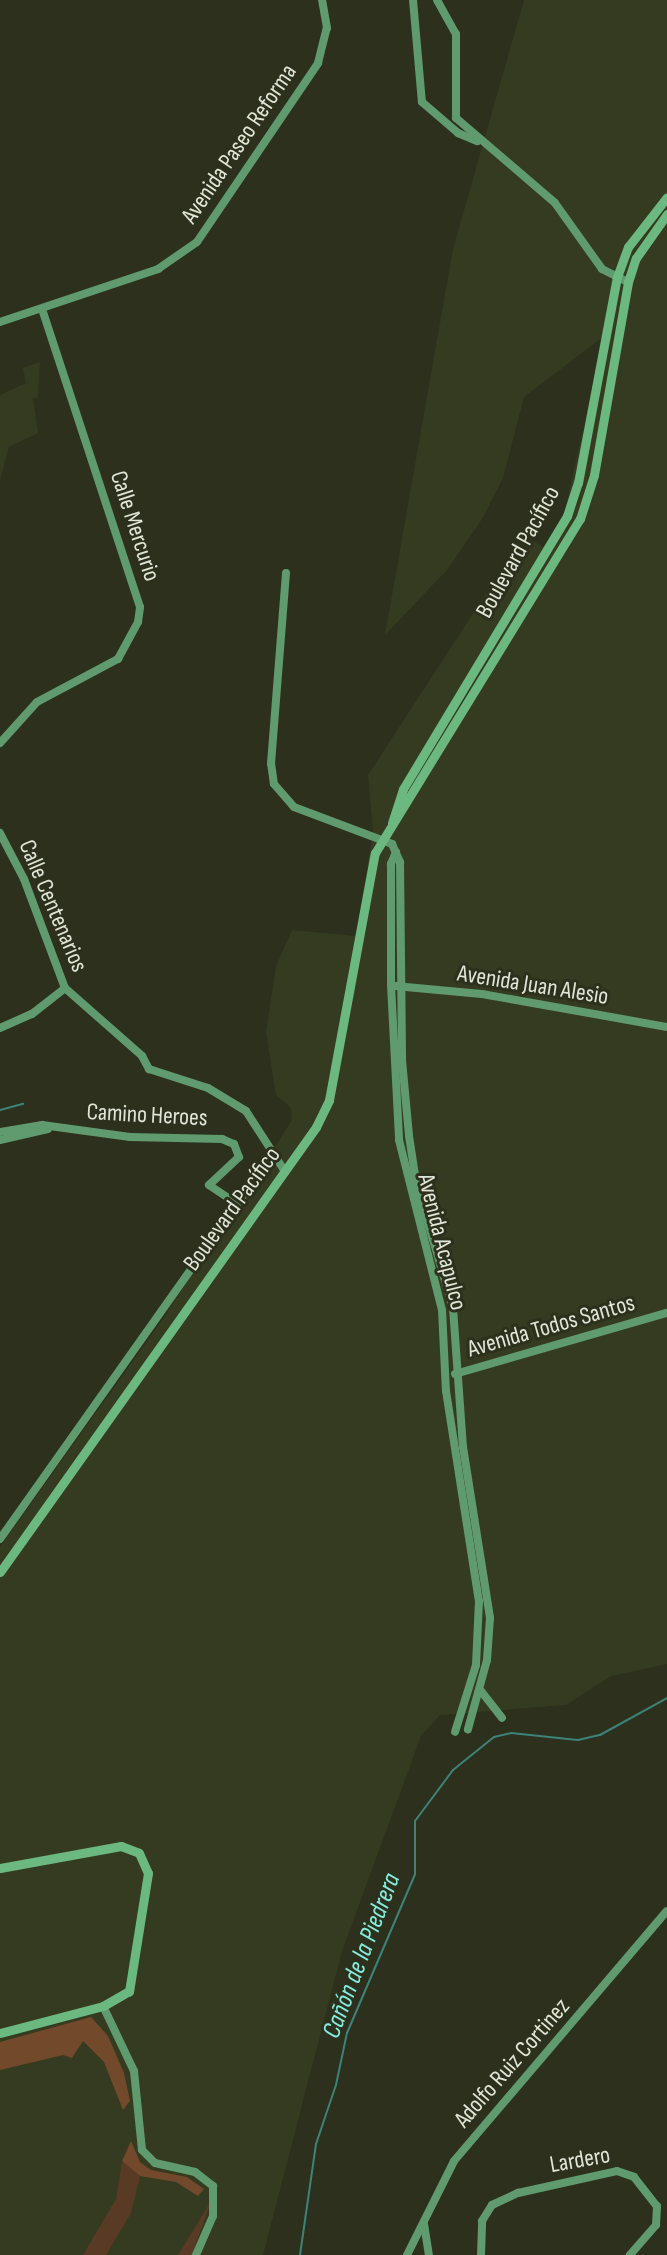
<!DOCTYPE html>
<meta charset="utf-8">
<style>
body{margin:0}
#map{position:relative;width:667px;height:2255px;overflow:hidden;background:#2c301c;font-family:"Sofia Sans Condensed",sans-serif}
div>[style]{position:absolute}
[style*='--x']{left:calc(var(--x)*1px);top:calc(var(--y)*1px);width:calc(var(--w)*1px);rotate:calc(var(--a)*1deg)}
.built>*{inset:0;background:#353b20}
.green>*{inset:0;background:#583a25}
.forest>*{inset:0;background:#73492b}
.stream>*{height:2px;margin:-1px;padding:0 1px;transform-origin:1px;border-radius:1px;background:#3d8379}
.secondary>*{height:8px;margin:-4px;padding:0 4px;transform-origin:4px;border-radius:4px;background:#609a6f}
.primary>*{height:9px;margin:-4.5px;padding:0 4.5px;transform-origin:4.5px;border-radius:4.5px;background:#6bb880}
span{translate:-50% -50%;white-space:nowrap;text-align:center;line-height:1.15;-webkit-text-stroke:6px #2c301c;paint-order:stroke}
.street-label{font-size:24px;color:#e1e5d8}
.water-label{font-size:26px;color:#83eede;font-style:italic}
</style>
<div id="map">
<div class="built">
<div style="clip-path:polygon(524px 0,667px 0,667px 1664px,611px 1676px,566px 1705px,440px 1715px,421px 1736px,342px 1951px,263px 2255px,0 2255px,0 1547px,165px 1316px,292px 1120px,291px 1108px,276px 1095px,266px 1032px,276px 966px,292px 930px,356px 936px,373px 832px,368px 775px,524px 535px,543px 547px,564px 514px,604px 336px,524px 397px,503px 478px,482px 519px,447px 570px,385px 635px,453px 249px)"></div>
<div style="clip-path:polygon(40px 362px,38px 398px,33px 398px,38px 433px,9px 447px,0 481px,0 395px,26px 383px,23px 368px)"></div>
</div>
<div class="green">
<div style="clip-path:polygon(122px 2161px,140px 2176px,131px 2213px,106px 2255px,83px 2255px,116px 2199px)"></div>
<div style="clip-path:polygon(211px 2201px,192px 2255px,177px 2255px,180px 2252px)"></div>
</div>
<div class="forest">
<div style="clip-path:polygon(91px 2017px,108px 2036px,124px 2073px,130px 2101px,123px 2110px,104px 2062px,83px 2041px,72px 2058px,63px 2055px,0 2070px,0 2042px)"></div>
<div style="clip-path:polygon(131px 2141px,140px 2162px,151px 2170px,187px 2177px,204px 2189px,198px 2196px,176px 2182px,140px 2176px,122px 2161px)"></div>
</div>
<div class="stream">
<div style="--x:0;--y:1110;--w:24;--a:-15"></div>
<div style="--x:300;--y:2255;--w:112;--a:-81.8"></div>
<div style="--x:316;--y:2144;--w:62;--a:-71.3"></div>
<div style="--x:336;--y:2085;--w:53;--a:-78.1"></div>
<div style="--x:347;--y:2033;--w:173;--a:-66.8"></div>
<div style="--x:415;--y:1874;--w:53;--a:-90"></div>
<div style="--x:415;--y:1821;--w:64;--a:-53.3"></div>
<div style="--x:453;--y:1770;--w:53;--a:-38.8"></div>
<div style="--x:494;--y:1737;--w:17;--a:-13"></div>
<div style="--x:511;--y:1733;--w:67;--a:6"></div>
<div style="--x:578;--y:1740;--w:23;--a:-13"></div>
<div style="--x:600;--y:1735;--w:77;--a:-28.9"></div>
</div>
<div class="secondary">
<div style="--x:413;--y:0;--w:102;--a:85"></div>
<div style="--x:422;--y:102;--w:48;--a:40.7"></div>
<div style="--x:458;--y:133;--w:21;--a:23"></div>
<div style="--x:437;--y:0;--w:39;--a:61"></div>
<div style="--x:456;--y:34;--w:84;--a:90"></div>
<div style="--x:456;--y:118;--w:130;--a:40.6"></div>
<div style="--x:555;--y:203;--w:81;--a:54.5"></div>
<div style="--x:602;--y:269;--w:29;--a:27"></div>
<div style="--x:0;--y:322;--w:167;--a:-18.5"></div>
<div style="--x:158;--y:269;--w:47;--a:-34.7"></div>
<div style="--x:197;--y:242;--w:216;--a:-55.9"></div>
<div style="--x:318;--y:63;--w:36;--a:-76"></div>
<div style="--x:327;--y:28;--w:28;--a:-100"></div>
<div style="--x:286;--y:573;--w:191;--a:94.5"></div>
<div style="--x:271;--y:763;--w:21;--a:82"></div>
<div style="--x:274;--y:784;--w:30;--a:49"></div>
<div style="--x:294;--y:807;--w:105;--a:20.7"></div>
<div style="--x:392;--y:844;--w:20;--a:66"></div>
<div style="--x:400;--y:862;--w:198;--a:89.4"></div>
<div style="--x:402;--y:1060;--w:76;--a:84.7"></div>
<div style="--x:409;--y:1136;--w:47;--a:81.3"></div>
<div style="--x:416;--y:1182;--w:131;--a:73.6"></div>
<div style="--x:453;--y:1308;--w:139;--a:85.9"></div>
<div style="--x:463;--y:1447;--w:173;--a:81"></div>
<div style="--x:490;--y:1618;--w:42;--a:94.1"></div>
<div style="--x:487;--y:1660;--w:72;--a:105.4"></div>
<div style="--x:0;--y:743;--w:55;--a:-47.9"></div>
<div style="--x:37;--y:702;--w:92;--a:-28"></div>
<div style="--x:118;--y:659;--w:42;--a:-61.6"></div>
<div style="--x:138;--y:622;--w:15;--a:-82"></div>
<div style="--x:140;--y:607;--w:314;--a:-108.2"></div>
<div style="--x:0;--y:833;--w:52;--a:62.4"></div>
<div style="--x:24;--y:879;--w:116;--a:69.4"></div>
<div style="--x:65;--y:988;--w:103;--a:41.4"></div>
<div style="--x:142;--y:1056;--w:15;--a:62"></div>
<div style="--x:149;--y:1069;--w:62;--a:17.9"></div>
<div style="--x:208;--y:1088;--w:44;--a:31.2"></div>
<div style="--x:246;--y:1111;--w:70;--a:57.2"></div>
<div style="--x:396;--y:852;--w:13;--a:113"></div>
<div style="--x:391;--y:864;--w:121;--a:90"></div>
<div style="--x:391;--y:985;--w:155;--a:87"></div>
<div style="--x:399;--y:1140;--w:175;--a:75.8"></div>
<div style="--x:442;--y:1310;--w:81;--a:87.2"></div>
<div style="--x:446;--y:1391;--w:213;--a:81.1"></div>
<div style="--x:479;--y:1601;--w:64;--a:92.7"></div>
<div style="--x:476;--y:1665;--w:70;--a:107.4"></div>
<div style="--x:395;--y:986;--w:87;--a:5.3"></div>
<div style="--x:482;--y:994;--w:188;--a:10.1"></div>
<div style="--x:0;--y:1028;--w:35;--a:-24"></div>
<div style="--x:32;--y:1014;--w:42;--a:-38.2"></div>
<div style="--x:0;--y:1132;--w:43;--a:-9.5"></div>
<div style="--x:42;--y:1125;--w:89;--a:7.8"></div>
<div style="--x:130;--y:1137;--w:92;--a:1.2"></div>
<div style="--x:222;--y:1139;--w:13;--a:23"></div>
<div style="--x:234;--y:1144;--w:14;--a:69"></div>
<div style="--x:239;--y:1157;--w:41;--a:137"></div>
<div style="--x:209;--y:1185;--w:34;--a:34"></div>
<div style="--x:0;--y:1140;--w:49;--a:-12.9"></div>
<div style="--x:455;--y:1374;--w:221;--a:-16.1"></div>
<div style="--x:0;--y:1539;--w:471;--a:-54.7"></div>
<div style="--x:481;--y:1691;--w:34;--a:52"></div>
<div style="--x:103;--y:2006;--w:72;--a:64.5"></div>
<div style="--x:134;--y:2071;--w:79;--a:84.2"></div>
<div style="--x:142;--y:2150;--w:18;--a:45"></div>
<div style="--x:155;--y:2163;--w:41;--a:12.7"></div>
<div style="--x:195;--y:2172;--w:23;--a:38"></div>
<div style="--x:213;--y:2186;--w:30;--a:90"></div>
<div style="--x:213;--y:2216;--w:43;--a:113.6"></div>
<div style="--x:424;--y:2224;--w:31;--a:81"></div>
<div style="--x:407;--y:2255;--w:105;--a:-63.4"></div>
<div style="--x:454;--y:2161;--w:328;--a:-49.6"></div>
<div style="--x:481;--y:2255;--w:34;--a:-88"></div>
<div style="--x:482;--y:2221;--w:19;--a:-58"></div>
<div style="--x:492;--y:2205;--w:29;--a:-25"></div>
<div style="--x:518;--y:2193;--w:101;--a:-12.5"></div>
<div style="--x:617;--y:2171;--w:18;--a:19"></div>
<div style="--x:634;--y:2177;--w:37;--a:52"></div>
<div style="--x:657;--y:2206;--w:19;--a:93"></div>
<div style="--x:656;--y:2225;--w:40;--a:131"></div>
</div>
<div class="primary">
<div style="--x:392;--y:823;--w:36;--a:-72"></div>
<div style="--x:403;--y:789;--w:318;--a:-59"></div>
<div style="--x:567;--y:516;--w:35;--a:-72"></div>
<div style="--x:578;--y:483;--w:210;--a:-79.3"></div>
<div style="--x:617;--y:277;--w:32;--a:-70"></div>
<div style="--x:628;--y:247;--w:63;--a:-52"></div>
<div style="--x:0;--y:1572;--w:546;--a:-54.62"></div>
<div style="--x:316;--y:1127;--w:30;--a:-64"></div>
<div style="--x:329;--y:1100;--w:251;--a:-79.5"></div>
<div style="--x:375;--y:853;--w:392;--a:-58.5"></div>
<div style="--x:580;--y:519;--w:46;--a:-72.3"></div>
<div style="--x:594;--y:475;--w:196;--a:-80"></div>
<div style="--x:628;--y:282;--w:25;--a:-72"></div>
<div style="--x:636;--y:258;--w:54;--a:-54.8"></div>
<div style="--x:0;--y:1868;--w:123;--a:-10.3"></div>
<div style="--x:121;--y:1846;--w:19;--a:21"></div>
<div style="--x:139;--y:1853;--w:22;--a:66"></div>
<div style="--x:148;--y:1873;--w:120;--a:99.1"></div>
<div style="--x:129;--y:1991;--w:30;--a:150"></div>
<div style="--x:103;--y:2006;--w:106;--a:165.3"></div>
</div>
<div class="street-label">
<span style="left:239px;top:144px;rotate:-56deg">Avenida Paseo Reforma</span>
<span style="left:135px;top:526px;rotate:72deg">Calle Mercurio</span>
<span style="left:518px;top:552px;rotate:-61deg">Boulevard Pacífico</span>
<span style="left:53px;top:906px;rotate:67deg">Calle Centenarios</span>
<span style="left:533px;top:985px;rotate:9deg">Avenida Juan Alesio</span>
<span style="left:147px;top:1115px;rotate:3deg">Camino Heroes</span>
<span style="left:232px;top:1209px;rotate:-54deg">Boulevard Pacífico</span>
<span style="left:442px;top:1242px;rotate:76deg">Avenida Acapulco</span>
<span style="left:551px;top:1326px;rotate:-16deg">Avenida Todos Santos</span>
<span style="left:512px;top:2063px;rotate:-49deg">Adolfo Ruiz Cortinez</span>
<span style="left:580px;top:2160px;rotate:-10deg">Lardero</span>
</div>
<div class="water-label">
<span style="left:362px;top:1956px;rotate:-69deg">Cañón de la Piedrera</span>
</div>
</div>
